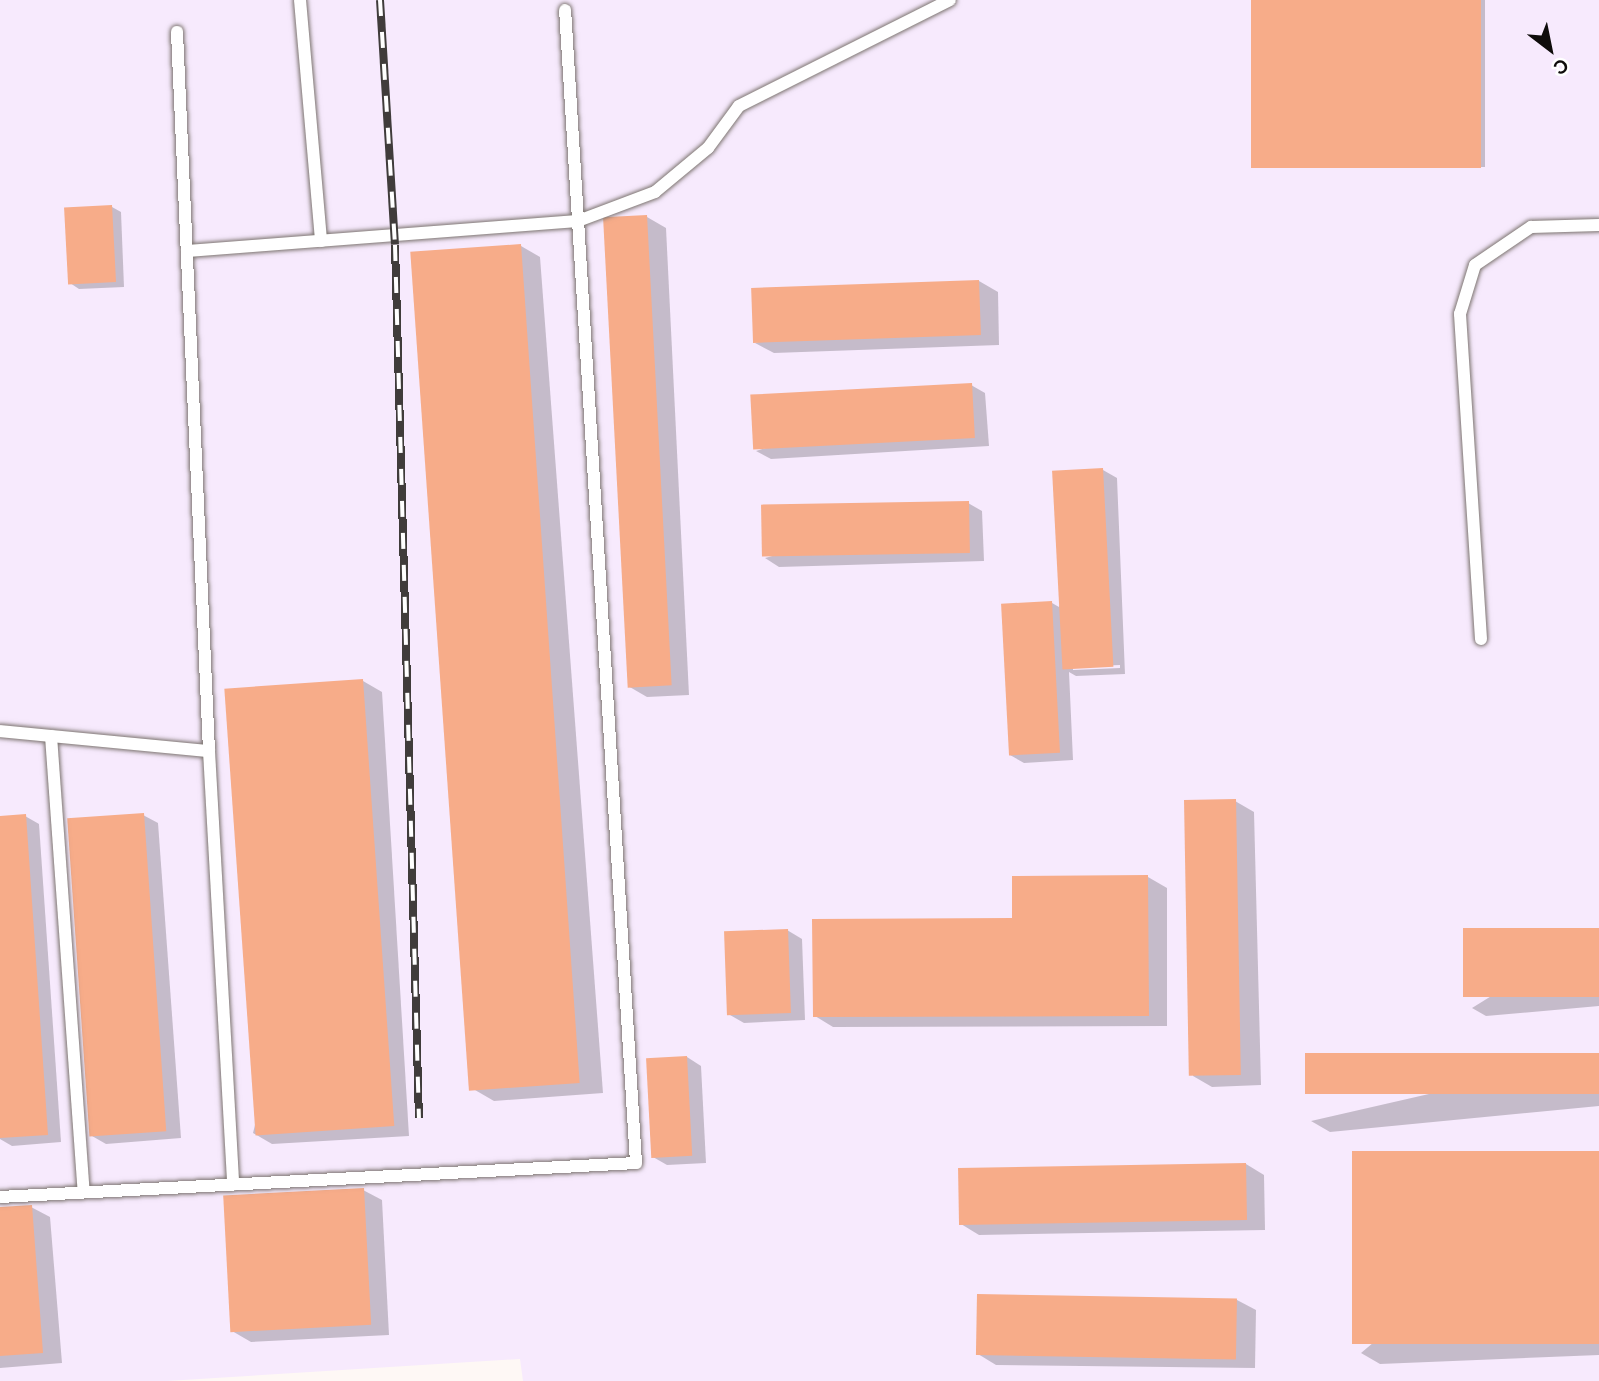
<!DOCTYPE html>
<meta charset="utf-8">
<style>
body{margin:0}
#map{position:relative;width:1599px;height:1381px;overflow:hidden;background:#fef8f5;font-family:Raleway,sans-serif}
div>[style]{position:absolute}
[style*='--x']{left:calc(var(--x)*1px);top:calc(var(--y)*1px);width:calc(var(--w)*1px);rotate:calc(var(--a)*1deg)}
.industrial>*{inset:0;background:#f7eafd}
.shadow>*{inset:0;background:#0003;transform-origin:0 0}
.building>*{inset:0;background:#f7ac89;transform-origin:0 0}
.roads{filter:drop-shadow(0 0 2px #7d7571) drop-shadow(0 0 2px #7d7571)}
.service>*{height:12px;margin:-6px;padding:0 6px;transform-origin:6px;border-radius:6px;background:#fff}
.rail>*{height:8px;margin-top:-4px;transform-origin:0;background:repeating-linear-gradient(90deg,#fff 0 16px,#403c3b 0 32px);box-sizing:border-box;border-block:2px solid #403c3b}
span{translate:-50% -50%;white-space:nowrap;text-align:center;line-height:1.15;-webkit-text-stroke:5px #fff;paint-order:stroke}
.north{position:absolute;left:1515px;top:14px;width:70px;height:70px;-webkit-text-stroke:5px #fff;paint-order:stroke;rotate:148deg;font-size:19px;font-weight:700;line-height:28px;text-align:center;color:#0f0c0b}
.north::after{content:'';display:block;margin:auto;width:24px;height:32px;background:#0f0c0b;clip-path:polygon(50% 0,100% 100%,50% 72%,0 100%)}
</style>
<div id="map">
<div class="industrial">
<div style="clip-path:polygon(0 0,1599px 0,1599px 1381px,523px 1381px,520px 1359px,167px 1381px,0 1381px)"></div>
</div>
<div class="shadow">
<div style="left:1253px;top:0;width:232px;height:167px"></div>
<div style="clip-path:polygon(112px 207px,121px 212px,124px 287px,79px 289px,70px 283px)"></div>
<div style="clip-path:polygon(647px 217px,666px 228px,689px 695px,647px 697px,628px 686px)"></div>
<div style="clip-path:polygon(521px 246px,540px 257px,603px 1093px,494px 1101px,475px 1090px)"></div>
<div style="clip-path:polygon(979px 281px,998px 292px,999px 345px,774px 353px,755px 343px)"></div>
<div style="clip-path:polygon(971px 385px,985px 393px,989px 446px,771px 459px,756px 451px)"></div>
<div style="clip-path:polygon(evenodd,1103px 470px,1117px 478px,1125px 674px,1076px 676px,1069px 672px,1073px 760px,1024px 763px,1010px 755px,1052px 603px,1059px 607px,1103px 470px,1120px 665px,1120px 668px,1073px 670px,1073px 667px,1120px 665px)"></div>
<div style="clip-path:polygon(968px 503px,982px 511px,984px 561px,779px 567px,765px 558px)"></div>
<div style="clip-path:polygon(363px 681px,382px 692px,409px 1136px,272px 1144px,253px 1133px)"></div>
<div style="clip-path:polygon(1235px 801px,1254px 812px,1261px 1085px,1212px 1087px,1193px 1076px)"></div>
<div style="clip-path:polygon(143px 815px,158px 823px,181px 1138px,106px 1144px,92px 1136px)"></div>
<div style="clip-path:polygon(25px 816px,39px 824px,61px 1142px,12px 1146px,0 1139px,0 818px)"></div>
<div style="clip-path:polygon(1148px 877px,1167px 888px,1167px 1026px,833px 1027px,815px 1016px,1014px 920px)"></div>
<div style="clip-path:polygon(1599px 929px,1599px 1006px,1486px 1016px,1472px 1008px)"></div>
<div style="clip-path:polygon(787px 930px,802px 939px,805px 1020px,744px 1023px,730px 1015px)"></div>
<div style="clip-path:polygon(1599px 1055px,1599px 1106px,1330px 1132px,1311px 1121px)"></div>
<div style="clip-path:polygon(687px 1057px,701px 1066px,706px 1163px,667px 1165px,653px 1157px)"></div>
<div style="clip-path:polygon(1599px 1153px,1599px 1355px,1380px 1364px,1361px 1353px)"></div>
<div style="clip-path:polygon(1246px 1164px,1264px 1175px,1265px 1230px,979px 1235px,961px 1224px)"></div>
<div style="clip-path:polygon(363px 1190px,382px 1200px,389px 1335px,251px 1342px,232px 1331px)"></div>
<div style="clip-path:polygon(31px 1207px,50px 1217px,62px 1363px,0 1368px,0 1209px)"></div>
<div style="clip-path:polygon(1237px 1300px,1256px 1310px,1255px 1368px,996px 1365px,978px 1354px)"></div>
</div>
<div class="building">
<div style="left:1251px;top:0;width:230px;height:168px"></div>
<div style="left:112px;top:205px;width:77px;height:48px;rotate:87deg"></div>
<div style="left:647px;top:215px;width:471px;height:44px;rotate:87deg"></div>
<div style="left:521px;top:244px;width:841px;height:111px;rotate:86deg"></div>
<div style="left:979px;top:280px;width:55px;height:228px;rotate:88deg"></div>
<div style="left:972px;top:383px;width:55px;height:222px;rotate:87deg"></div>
<div style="left:1103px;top:468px;width:199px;height:51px;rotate:87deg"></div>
<div style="left:969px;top:501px;width:52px;height:208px;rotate:89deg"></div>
<div style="left:1052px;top:601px;width:152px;height:51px;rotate:87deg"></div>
<div style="left:363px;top:679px;width:448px;height:139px;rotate:86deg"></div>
<div style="left:1236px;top:799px;width:276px;height:52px;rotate:89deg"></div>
<div style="left:144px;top:813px;width:319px;height:77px;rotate:86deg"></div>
<div style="clip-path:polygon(26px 814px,48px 1135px,0 1138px,0 816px)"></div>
<div style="clip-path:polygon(1148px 875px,1149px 1016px,813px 1017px,812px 919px,1012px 918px,1012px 876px)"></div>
<div style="left:1599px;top:928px;width:69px;height:136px;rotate:90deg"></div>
<div style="left:788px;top:929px;width:84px;height:64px;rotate:88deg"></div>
<div style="left:1599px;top:1053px;width:41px;height:294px;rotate:90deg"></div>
<div style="left:687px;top:1056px;width:100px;height:41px;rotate:87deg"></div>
<div style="left:1599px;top:1151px;width:193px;height:247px;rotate:90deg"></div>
<div style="left:1246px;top:1163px;width:57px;height:288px;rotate:89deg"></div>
<div style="left:364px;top:1188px;width:137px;height:141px;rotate:87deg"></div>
<div style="clip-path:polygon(32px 1205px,43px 1353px,0 1356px,0 1207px)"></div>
<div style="left:977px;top:1294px;width:260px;height:61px;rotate:1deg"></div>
</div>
<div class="roads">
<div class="service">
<div style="--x:300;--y:0;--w:242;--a:85"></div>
<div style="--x:187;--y:251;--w:392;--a:-4.4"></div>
<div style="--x:578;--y:221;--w:82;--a:-20.6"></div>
<div style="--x:655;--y:192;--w:69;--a:-39.7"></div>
<div style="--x:708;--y:148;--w:52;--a:-53.6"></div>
<div style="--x:739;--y:106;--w:236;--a:-26.7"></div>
<div style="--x:1481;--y:639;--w:326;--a:-93.7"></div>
<div style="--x:1460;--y:314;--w:51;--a:-73"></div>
<div style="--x:1475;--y:265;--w:68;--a:-34.2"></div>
<div style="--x:1531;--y:227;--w:68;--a:-1.7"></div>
<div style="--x:0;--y:731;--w:210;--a:5.5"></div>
<div style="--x:209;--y:751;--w:720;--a:-92.55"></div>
<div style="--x:51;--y:736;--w:457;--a:85.9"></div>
<div style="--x:209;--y:751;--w:434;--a:86.8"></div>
<div style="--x:0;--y:1197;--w:637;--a:-3.06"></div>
<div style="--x:636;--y:1163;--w:1155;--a:-93.52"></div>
</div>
</div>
<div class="rail">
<div style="--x:380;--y:0;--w:245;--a:86.5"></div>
<div style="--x:395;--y:245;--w:873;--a:88.43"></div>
</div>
<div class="north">С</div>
</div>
